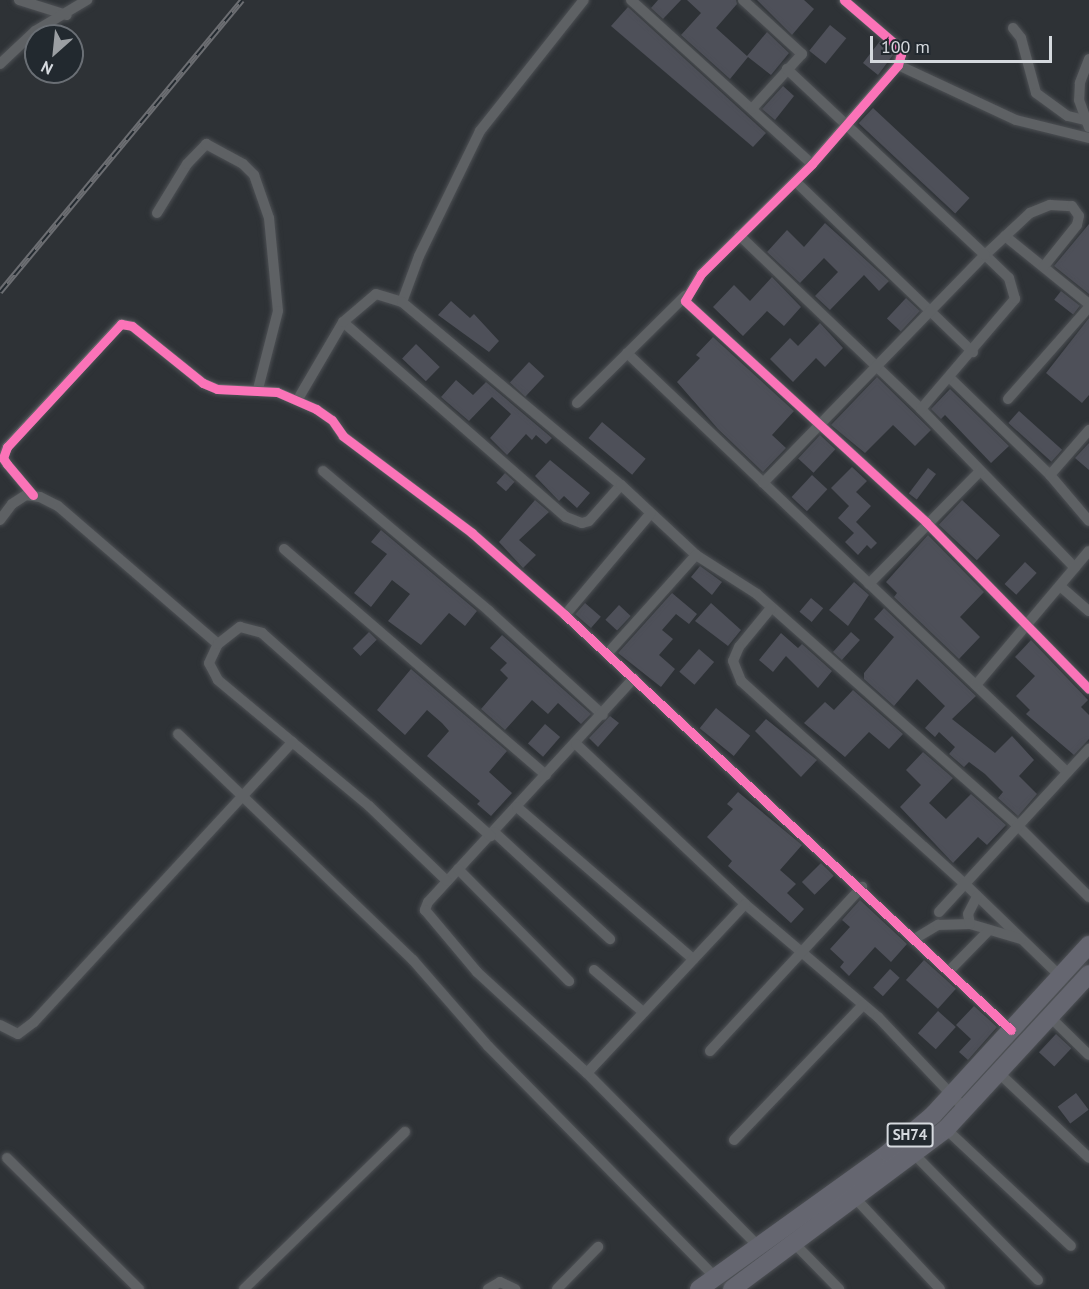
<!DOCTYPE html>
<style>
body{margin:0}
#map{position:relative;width:1089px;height:1289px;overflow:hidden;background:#2e3236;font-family:"PT Sans",sans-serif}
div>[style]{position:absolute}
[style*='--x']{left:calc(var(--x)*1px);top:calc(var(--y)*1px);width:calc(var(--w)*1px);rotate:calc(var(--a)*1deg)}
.building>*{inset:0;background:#4e5059;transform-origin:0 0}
.roads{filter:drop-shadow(0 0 2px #4d5054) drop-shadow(0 0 2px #4d5054)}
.minor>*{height:10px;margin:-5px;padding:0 5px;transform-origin:5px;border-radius:5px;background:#5e6164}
.primary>*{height:18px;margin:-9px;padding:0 9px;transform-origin:9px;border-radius:9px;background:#656670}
.rail>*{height:6px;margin-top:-3px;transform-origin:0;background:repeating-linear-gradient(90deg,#22292f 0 11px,#6c6e72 0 22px);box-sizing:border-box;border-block:2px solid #6c6e72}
.cycleway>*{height:9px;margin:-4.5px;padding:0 4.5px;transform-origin:4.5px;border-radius:4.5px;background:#fb73b8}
span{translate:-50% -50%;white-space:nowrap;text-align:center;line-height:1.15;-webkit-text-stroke:4.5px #22292f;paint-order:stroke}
.shield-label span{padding:2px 4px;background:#22292f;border:2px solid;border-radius:4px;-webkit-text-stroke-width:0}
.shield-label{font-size:15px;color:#d5d9de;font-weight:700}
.north{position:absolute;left:24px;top:24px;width:60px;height:60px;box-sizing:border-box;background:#22292f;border:2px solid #6a6f75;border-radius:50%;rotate:207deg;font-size:16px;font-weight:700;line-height:24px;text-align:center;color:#d5d9de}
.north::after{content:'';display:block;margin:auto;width:21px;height:27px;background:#9b9fa3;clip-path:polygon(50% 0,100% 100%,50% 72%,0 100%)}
.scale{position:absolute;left:870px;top:36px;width:182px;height:27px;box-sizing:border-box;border:3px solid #d5d9de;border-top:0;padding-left:8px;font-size:18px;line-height:21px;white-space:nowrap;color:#d5d9de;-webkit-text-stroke:4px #22292f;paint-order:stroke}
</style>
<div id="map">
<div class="building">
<div style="clip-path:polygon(658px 0,681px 0,663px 19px,651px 8px)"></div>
<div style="clip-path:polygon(687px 0,736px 0,737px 4px,716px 28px,747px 56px,767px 32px,789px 53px,771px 75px,748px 57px,730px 79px,681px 35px,701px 13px)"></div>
<div style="clip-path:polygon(757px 0,804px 0,814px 9px,792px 35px)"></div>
<div style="clip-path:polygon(628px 7px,766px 133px,753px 147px,611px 26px)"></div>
<div style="left:830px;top:25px;width:21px;height:33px;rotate:39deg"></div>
<div style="clip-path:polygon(880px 41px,893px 55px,878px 75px,863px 63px)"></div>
<div style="clip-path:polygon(783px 86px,794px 96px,775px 120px,762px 109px)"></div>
<div style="left:873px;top:108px;width:132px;height:21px;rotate:43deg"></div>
<div style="clip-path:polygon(825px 223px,889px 281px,879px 291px,864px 275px,830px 310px,815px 296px,838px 272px,824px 258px,800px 283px,767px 252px,787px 230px,804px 247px)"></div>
<div style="clip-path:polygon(1089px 224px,1089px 294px,1054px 266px)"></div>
<div style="clip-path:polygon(772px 277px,801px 307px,784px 326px,767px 311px,743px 336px,713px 307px,734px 285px,750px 301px)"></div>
<div style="left:1061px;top:291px;width:24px;height:11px;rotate:38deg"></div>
<div style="left:906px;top:298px;width:19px;height:28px;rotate:43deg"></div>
<div style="clip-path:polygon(451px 301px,470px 318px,474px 314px,499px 341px,489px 352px,438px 315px)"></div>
<div style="clip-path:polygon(1089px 318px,1089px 395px,1082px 403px,1046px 373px)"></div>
<div style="clip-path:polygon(820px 323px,843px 348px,825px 367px,816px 358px,793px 382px,770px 359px,790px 338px,798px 346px)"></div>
<div style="clip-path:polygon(713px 337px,794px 411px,772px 435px,786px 448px,763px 472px,718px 429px,677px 382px,700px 358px,696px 355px)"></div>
<div style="left:416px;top:344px;width:33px;height:20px;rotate:44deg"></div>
<div style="left:529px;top:362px;width:21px;height:28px;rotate:43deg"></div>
<div style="clip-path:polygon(877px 377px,931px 430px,915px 446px,893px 425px,865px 453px,831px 425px)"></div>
<div style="clip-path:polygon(456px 380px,473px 395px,486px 382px,552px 438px,546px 444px,536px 435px,532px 440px,526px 434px,507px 455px,490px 438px,511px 414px,492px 397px,469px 421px,441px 397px)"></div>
<div style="clip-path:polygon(950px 389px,1009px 446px,991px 463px,945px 415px,941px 419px,931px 409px)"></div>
<div style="left:1019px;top:411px;width:58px;height:16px;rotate:42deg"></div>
<div style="left:602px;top:422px;width:57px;height:21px;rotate:40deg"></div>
<div style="left:820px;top:435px;width:21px;height:32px;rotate:43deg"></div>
<div style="clip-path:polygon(1089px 443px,1089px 470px,1075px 458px)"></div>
<div style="clip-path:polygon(550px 460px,590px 493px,577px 508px,564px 496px,559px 501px,535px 476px)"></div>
<div style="clip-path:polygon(852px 467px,867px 481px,856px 492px,871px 506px,856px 522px,877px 543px,871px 549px,867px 545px,858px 555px,845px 542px,854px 533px,838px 518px,849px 506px,831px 488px)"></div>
<div style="left:928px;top:468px;width:10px;height:32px;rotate:37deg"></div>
<div style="left:505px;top:473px;width:13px;height:13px;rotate:42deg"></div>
<div style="left:812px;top:475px;width:21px;height:30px;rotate:43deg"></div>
<div style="clip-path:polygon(535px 500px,549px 512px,519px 540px,536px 555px,523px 568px,499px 542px)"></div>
<div style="left:962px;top:500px;width:52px;height:34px;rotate:43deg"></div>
<div style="clip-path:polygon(381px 530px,477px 611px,465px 626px,449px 613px,421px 645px,388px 621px,410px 594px,392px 580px,371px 607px,354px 593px,387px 554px,371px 542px)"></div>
<div style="clip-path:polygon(928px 535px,984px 592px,960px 617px,980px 637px,959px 659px,894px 597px,897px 593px,886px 582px)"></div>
<div style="left:1025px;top:562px;width:16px;height:30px;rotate:43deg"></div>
<div style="clip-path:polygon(700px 566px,722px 582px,712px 595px,691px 577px)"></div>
<div style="clip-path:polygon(854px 582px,869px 595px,848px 626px,829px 610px)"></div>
<div style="clip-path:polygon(672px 593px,697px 614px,689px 624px,676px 614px,662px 630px,673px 639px,659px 655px,675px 669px,661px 687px,618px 653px)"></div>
<div style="left:811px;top:598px;width:16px;height:18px;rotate:40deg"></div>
<div style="left:585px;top:603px;width:21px;height:15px;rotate:41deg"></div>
<div style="clip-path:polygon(711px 603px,741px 630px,728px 646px,695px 621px)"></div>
<div style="left:619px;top:605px;width:16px;height:20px;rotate:43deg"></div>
<div style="clip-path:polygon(884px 608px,976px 696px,952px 719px,995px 753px,1012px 736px,1034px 760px,1019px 776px,1037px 794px,1018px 816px,998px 798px,1003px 792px,985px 774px,969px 762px,964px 767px,949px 754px,955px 747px,939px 732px,935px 737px,925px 728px,945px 706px,917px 679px,894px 706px,864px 679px,864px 673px,894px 637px,874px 619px)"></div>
<div style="left:369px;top:632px;width:11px;height:23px;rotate:45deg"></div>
<div style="left:851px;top:632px;width:12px;height:27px;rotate:42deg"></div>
<div style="clip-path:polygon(781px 633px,798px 648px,802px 644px,832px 671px,818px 688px,786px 656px,773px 672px,759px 660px)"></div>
<div style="clip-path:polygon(502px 635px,591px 714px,581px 724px,558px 703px,548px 714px,532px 700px,505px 730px,481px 709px,508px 678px,500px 670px,507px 663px,490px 648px)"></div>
<div style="clip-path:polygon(1031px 640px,1088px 700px,1081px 707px,1089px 715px,1089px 739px,1074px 755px,1026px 714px,1030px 710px,1016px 696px,1035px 676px,1015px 657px)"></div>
<div style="left:699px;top:649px;width:20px;height:30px;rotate:41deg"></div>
<div style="clip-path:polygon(411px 669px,507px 751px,489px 772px,512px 793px,491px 816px,477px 804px,480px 801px,427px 756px,449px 731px,442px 723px,427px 710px,405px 735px,377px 710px)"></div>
<div style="clip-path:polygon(853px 690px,903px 734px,889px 749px,869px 732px,845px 757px,804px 723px,825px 702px,834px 710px)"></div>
<div style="left:716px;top:708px;width:44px;height:26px;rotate:39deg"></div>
<div style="clip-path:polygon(610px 716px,619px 723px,598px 747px,589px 738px)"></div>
<div style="clip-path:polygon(766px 719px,817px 760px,801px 777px,755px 731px)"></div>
<div style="left:545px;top:724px;width:20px;height:26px;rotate:41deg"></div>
<div style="clip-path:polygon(923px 752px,953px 778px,929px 803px,946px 819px,971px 794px,1006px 825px,987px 845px,978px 837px,953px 863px,900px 807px,921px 785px,906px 770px)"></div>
<div style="clip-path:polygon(738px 792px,802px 845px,780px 870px,796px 884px,787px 893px,804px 909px,791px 923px,728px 866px,732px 861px,707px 837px,733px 809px,727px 804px)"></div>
<div style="left:821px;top:863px;width:18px;height:27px;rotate:45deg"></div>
<div style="clip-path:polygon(860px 900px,907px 944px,891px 962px,875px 947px,849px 976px,840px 967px,844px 962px,830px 949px,850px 927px,842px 920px)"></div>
<div style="left:924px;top:960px;width:43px;height:27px;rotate:42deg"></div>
<div style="left:890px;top:969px;width:13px;height:25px;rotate:42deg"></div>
<div style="clip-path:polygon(974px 1006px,997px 1027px,968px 1060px,959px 1052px,971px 1039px,956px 1025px)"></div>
<div style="left:938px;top:1011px;width:24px;height:30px;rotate:42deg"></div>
<div style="left:1056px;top:1034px;width:21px;height:25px;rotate:43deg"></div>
<div style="left:1076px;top:1093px;width:21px;height:23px;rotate:53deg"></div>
</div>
<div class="roads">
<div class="minor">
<div style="--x:19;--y:0;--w:50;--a:17.4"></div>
<div style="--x:631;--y:0;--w:244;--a:42.2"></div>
<div style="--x:743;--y:0;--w:80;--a:42.5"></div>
<div style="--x:802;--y:54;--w:74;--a:132.3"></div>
<div style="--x:844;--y:0;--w:67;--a:40.8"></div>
<div style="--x:895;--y:44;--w:12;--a:59"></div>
<div style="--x:901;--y:54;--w:11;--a:105"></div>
<div style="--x:898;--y:65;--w:131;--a:131"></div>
<div style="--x:812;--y:164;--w:156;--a:135.3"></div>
<div style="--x:701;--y:274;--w:31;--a:121"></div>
<div style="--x:685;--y:301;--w:327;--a:42.5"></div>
<div style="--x:926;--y:522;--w:233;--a:45.7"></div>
<div style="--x:1013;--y:28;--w:13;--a:51"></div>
<div style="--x:1021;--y:38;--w:57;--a:74.7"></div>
<div style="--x:1036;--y:93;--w:39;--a:36"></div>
<div style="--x:1068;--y:116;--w:18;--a:13"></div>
<div style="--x:1089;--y:59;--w:26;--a:111"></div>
<div style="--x:1080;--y:83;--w:17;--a:93"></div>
<div style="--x:1079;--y:100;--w:29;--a:70"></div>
<div style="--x:0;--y:64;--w:48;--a:-43.3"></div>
<div style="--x:35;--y:31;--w:61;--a:-30.8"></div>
<div style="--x:898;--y:65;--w:130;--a:25"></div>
<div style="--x:1016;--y:120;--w:75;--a:13.9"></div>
<div style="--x:795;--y:181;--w:247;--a:43.9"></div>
<div style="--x:157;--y:213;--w:57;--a:-58.5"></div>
<div style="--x:187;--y:164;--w:28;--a:-46"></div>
<div style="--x:206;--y:144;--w:42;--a:28.4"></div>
<div style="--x:243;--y:164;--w:16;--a:45"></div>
<div style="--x:254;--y:175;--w:46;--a:70.8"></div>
<div style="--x:269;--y:218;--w:93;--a:84.5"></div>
<div style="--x:278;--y:311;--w:81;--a:104.4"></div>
<div style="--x:739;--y:235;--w:252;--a:43.7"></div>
<div style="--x:921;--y:409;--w:221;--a:45.9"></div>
<div style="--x:1005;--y:236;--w:108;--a:39"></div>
<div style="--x:402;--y:302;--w:49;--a:-69.7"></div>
<div style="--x:419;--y:256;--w:139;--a:-64"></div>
<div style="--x:480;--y:131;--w:167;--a:-51.6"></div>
<div style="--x:343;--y:322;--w:296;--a:41.2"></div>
<div style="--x:566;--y:517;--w:17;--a:21"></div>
<div style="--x:582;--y:523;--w:7;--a:-16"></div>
<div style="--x:589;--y:521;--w:48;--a:-48.4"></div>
<div style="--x:627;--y:353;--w:608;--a:43.6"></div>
<div style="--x:950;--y:378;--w:139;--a:44.1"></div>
<div style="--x:1050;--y:475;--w:60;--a:49.7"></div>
<div style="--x:298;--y:399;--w:89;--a:-59.7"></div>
<div style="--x:343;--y:322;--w:43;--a:-40.3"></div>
<div style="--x:376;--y:294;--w:27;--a:17"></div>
<div style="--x:402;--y:302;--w:285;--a:39.9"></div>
<div style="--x:621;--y:485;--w:103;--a:43"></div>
<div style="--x:696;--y:555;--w:72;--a:32.6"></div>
<div style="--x:757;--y:594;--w:348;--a:41.6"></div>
<div style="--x:1017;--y:825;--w:102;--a:45"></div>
<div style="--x:1008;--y:399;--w:123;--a:-48.6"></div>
<div style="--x:577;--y:403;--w:153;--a:-44.7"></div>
<div style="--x:921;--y:409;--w:145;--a:-49.5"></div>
<div style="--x:1015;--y:299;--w:22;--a:-106"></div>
<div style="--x:1009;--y:278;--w:33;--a:-136"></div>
<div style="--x:985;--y:255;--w:62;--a:-43"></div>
<div style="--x:1030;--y:213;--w:22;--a:-22"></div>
<div style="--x:1050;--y:205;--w:22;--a:3"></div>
<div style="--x:1072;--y:206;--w:12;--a:55"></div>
<div style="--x:1079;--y:216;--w:9;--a:103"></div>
<div style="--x:1077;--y:225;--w:53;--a:128.8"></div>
<div style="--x:323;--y:471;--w:217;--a:40.1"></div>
<div style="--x:489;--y:611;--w:154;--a:42.4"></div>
<div style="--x:1050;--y:475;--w:60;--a:-49.1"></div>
<div style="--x:763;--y:483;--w:318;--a:-45.8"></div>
<div style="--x:985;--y:255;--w:272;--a:-136.8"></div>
<div style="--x:33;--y:495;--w:40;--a:-130"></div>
<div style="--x:7;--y:464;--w:7;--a:-124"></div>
<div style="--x:3;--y:458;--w:12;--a:-70"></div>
<div style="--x:7;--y:447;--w:168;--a:-47.2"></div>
<div style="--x:121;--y:324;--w:11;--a:10"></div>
<div style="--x:132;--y:326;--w:91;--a:38.8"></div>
<div style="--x:203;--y:383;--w:15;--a:23"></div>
<div style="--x:217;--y:389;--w:60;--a:2.9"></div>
<div style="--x:277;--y:392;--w:43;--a:23.6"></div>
<div style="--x:316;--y:409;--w:19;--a:35"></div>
<div style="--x:332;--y:420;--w:19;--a:55"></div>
<div style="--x:343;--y:436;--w:161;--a:36.9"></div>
<div style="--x:472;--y:533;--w:124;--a:41.4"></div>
<div style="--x:565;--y:615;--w:609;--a:42.94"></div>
<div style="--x:0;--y:520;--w:20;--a:-53"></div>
<div style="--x:12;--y:504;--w:17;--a:-33"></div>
<div style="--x:26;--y:495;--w:14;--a:8"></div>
<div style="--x:40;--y:497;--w:20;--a:27"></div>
<div style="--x:58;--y:506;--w:211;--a:40.8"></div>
<div style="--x:284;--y:549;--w:346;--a:40.8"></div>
<div style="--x:869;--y:584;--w:157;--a:-45.5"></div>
<div style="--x:1060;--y:586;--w:38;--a:41"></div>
<div style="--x:771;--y:608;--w:50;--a:129.4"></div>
<div style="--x:739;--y:647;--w:15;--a:113"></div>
<div style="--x:733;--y:661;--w:22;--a:68"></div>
<div style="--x:741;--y:681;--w:301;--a:42.2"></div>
<div style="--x:964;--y:883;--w:135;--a:44.1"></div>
<div style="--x:565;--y:615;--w:133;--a:-49.9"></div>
<div style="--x:608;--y:653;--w:132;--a:-48.1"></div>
<div style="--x:634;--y:678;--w:304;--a:132.6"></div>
<div style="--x:428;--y:902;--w:9;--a:111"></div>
<div style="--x:425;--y:910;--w:81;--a:50"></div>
<div style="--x:477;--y:972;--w:149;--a:42.6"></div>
<div style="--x:587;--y:1073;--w:246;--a:45.3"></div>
<div style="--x:976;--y:685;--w:175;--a:-49.9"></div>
<div style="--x:178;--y:734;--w:326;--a:43.9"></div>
<div style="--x:413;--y:960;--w:114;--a:48.9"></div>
<div style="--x:488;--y:1046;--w:327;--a:45.5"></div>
<div style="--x:576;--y:744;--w:233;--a:43.4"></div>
<div style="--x:745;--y:904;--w:175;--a:40.4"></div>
<div style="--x:878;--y:1017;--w:129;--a:46.6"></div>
<div style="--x:517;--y:807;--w:233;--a:40.8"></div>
<div style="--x:494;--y:832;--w:158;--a:42.7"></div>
<div style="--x:458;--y:869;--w:158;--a:45.3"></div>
<div style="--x:447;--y:881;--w:108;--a:-136.1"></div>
<div style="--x:369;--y:806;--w:197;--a:-140.2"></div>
<div style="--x:218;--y:680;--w:19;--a:-118"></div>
<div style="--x:209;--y:663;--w:21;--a:-65"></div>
<div style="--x:218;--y:644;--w:28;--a:-38"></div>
<div style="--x:240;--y:627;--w:23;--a:15"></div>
<div style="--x:262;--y:633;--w:306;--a:41.6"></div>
<div style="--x:939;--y:912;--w:222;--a:-47.4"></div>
<div style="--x:970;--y:924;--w:53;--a:16.4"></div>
<div style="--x:916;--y:938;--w:26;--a:-31"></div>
<div style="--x:938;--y:925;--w:32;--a:-2"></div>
<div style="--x:970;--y:924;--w:10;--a:-101"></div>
<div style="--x:968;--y:914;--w:20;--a:-63"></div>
<div style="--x:594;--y:970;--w:65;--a:40.6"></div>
<div style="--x:950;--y:970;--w:56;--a:-45.7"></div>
<div style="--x:1050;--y:1017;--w:54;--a:44.3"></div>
<div style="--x:0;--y:1025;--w:20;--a:27"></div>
<div style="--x:18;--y:1034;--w:20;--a:-37"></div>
<div style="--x:34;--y:1022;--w:381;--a:-47.3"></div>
<div style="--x:710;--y:1051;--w:224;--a:-47.2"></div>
<div style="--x:587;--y:1073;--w:231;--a:-46.9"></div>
<div style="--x:1000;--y:1074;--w:122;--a:43.3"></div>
<div style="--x:946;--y:1129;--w:171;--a:43.1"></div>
<div style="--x:734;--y:1140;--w:187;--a:-46.3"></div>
<div style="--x:916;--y:1156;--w:174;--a:45.5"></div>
<div style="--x:7;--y:1158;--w:186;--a:44.8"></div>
<div style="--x:856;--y:1199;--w:123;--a:47"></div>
<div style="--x:791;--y:1240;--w:69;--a:45.6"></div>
<div style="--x:244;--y:1289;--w:225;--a:-44.3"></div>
<div style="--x:488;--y:1289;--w:14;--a:-30"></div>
<div style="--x:500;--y:1282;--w:17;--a:25"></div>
<div style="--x:557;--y:1289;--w:59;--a:-45.7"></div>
</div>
<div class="primary">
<div style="--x:699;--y:1289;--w:233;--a:-35.7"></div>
<div style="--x:888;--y:1153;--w:59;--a:-40.2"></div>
<div style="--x:933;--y:1115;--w:231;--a:-47.5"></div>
<div style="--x:732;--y:1289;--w:267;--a:-36.8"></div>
<div style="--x:946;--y:1129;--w:211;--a:-47.3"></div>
</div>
</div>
<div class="rail">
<div style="--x:0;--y:292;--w:379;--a:-50.3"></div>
</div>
<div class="cycleway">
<div style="--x:844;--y:0;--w:67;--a:40.8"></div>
<div style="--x:895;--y:44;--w:12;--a:59"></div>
<div style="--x:901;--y:54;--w:11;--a:105"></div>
<div style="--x:898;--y:65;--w:131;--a:131"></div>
<div style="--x:812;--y:164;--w:156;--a:135.3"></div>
<div style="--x:701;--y:274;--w:31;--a:121"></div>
<div style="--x:685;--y:301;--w:327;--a:42.5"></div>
<div style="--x:926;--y:522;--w:233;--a:45.7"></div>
<div style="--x:33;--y:495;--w:40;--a:-130"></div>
<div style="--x:7;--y:464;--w:7;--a:-124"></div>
<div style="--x:3;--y:458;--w:12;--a:-70"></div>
<div style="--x:7;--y:447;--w:168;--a:-47.2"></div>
<div style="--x:121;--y:324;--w:11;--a:10"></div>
<div style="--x:132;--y:326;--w:91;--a:38.8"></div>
<div style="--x:203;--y:383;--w:15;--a:23"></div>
<div style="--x:217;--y:389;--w:60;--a:2.9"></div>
<div style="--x:277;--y:392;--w:43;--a:23.6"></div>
<div style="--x:316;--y:409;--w:19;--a:35"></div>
<div style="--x:332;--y:420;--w:19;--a:55"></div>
<div style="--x:343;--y:436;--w:161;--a:36.9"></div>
<div style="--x:472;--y:533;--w:124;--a:41.4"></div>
<div style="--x:565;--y:615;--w:609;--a:42.94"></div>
</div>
<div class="shield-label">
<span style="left:910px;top:1135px">SH74</span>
</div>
<div class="north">N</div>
<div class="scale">100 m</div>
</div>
